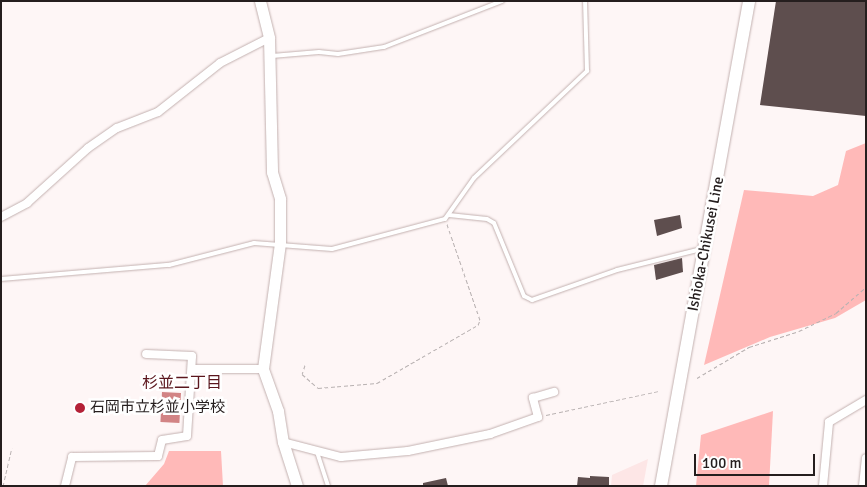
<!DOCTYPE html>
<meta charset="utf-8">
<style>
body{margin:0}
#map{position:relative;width:867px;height:487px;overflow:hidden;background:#fef6f6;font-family:Signika,"Noto Sans JP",sans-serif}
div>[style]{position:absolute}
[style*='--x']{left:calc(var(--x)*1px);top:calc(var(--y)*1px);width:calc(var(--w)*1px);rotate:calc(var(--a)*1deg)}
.built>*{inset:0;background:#fde6e6}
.green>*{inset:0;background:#ffb9b8}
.water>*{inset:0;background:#d28485;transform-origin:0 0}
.building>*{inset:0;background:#5e4e4e}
.path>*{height:1px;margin-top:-0.5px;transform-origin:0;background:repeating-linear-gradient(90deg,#b8b1b1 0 4px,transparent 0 6.5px)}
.roads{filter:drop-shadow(0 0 1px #c3b1b0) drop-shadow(0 0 1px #c3b1b0)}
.lane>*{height:4px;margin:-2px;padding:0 2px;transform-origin:2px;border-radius:2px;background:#fff}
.street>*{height:8px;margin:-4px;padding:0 4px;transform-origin:4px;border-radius:4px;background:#fff}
.secondary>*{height:11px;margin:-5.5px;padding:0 5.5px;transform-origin:5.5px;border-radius:5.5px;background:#fff}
.primary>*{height:12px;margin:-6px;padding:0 6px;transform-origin:6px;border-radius:6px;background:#fff}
.dots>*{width:14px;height:14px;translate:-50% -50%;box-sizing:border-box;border:2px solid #fff;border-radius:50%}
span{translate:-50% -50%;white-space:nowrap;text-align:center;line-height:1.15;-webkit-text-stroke:5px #fff;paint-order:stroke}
.street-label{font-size:15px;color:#251e1e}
.poi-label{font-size:15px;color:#251e1e}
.left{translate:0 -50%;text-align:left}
.neighbourhood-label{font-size:16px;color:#5b161d}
.frame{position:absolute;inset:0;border:2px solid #251e1e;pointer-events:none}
.scale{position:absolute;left:694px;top:454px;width:121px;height:22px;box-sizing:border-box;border:2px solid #251e1e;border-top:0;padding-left:6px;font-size:15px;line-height:18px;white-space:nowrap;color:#251e1e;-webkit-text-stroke:4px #fff;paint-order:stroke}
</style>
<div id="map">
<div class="built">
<div style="clip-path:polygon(648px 459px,643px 486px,611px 486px,612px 475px)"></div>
</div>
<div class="green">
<div style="clip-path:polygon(866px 143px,866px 300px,835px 318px,770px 337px,704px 365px,744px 190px,813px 196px,838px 185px,846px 151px)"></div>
<div style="clip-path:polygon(773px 411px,769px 486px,696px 486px,701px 435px)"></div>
<div style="clip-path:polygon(169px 451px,221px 451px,223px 486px,145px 486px,164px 464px)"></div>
</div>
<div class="water">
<div style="left:162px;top:392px;width:19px;height:30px;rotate:3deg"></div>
</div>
<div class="building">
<div style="clip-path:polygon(776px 1px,866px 1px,866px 116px,760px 105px)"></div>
<div style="clip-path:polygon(680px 215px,682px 228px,657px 236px,654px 220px)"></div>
<div style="clip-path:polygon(682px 258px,683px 272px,656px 280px,654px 265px)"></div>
<div style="clip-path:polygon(590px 476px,609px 477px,609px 486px,577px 486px,578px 477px,590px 478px)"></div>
<div style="clip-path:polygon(446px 478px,448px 486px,423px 486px,423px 483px)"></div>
</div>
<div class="path">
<div style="--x:305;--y:365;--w:9;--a:108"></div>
<div style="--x:302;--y:374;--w:21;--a:41"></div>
<div style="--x:318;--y:388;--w:59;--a:-4.8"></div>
<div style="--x:377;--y:383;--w:116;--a:-29.9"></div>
<div style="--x:478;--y:325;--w:5;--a:-68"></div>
<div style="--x:480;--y:320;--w:102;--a:-109"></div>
<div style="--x:697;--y:378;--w:61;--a:-30.8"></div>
<div style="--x:749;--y:347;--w:52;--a:-17.7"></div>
<div style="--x:799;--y:331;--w:41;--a:-25.9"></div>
<div style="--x:836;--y:313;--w:40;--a:-41"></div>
<div style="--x:546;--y:415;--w:116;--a:-12"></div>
<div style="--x:3;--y:486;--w:39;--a:-77"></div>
</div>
<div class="roads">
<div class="lane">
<div style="--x:272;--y:56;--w:47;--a:-4.9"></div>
<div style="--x:319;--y:52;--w:19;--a:6"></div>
<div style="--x:338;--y:54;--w:47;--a:-8.7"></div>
<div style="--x:384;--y:47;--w:127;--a:-21.3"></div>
<div style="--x:449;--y:215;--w:38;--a:6"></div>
<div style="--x:487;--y:219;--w:8;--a:30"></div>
<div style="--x:494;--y:223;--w:79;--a:67.7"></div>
<div style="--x:524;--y:296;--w:9;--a:27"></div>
<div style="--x:532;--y:300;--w:90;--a:-19.4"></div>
<div style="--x:617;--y:270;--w:87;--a:-14"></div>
<div style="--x:1;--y:279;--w:169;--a:-4.8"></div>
<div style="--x:169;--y:265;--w:88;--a:-14.5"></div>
<div style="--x:254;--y:243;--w:78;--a:4.4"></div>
<div style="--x:332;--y:249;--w:117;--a:-14.9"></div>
<div style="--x:445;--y:219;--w:50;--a:-54.7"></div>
<div style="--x:474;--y:178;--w:156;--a:-43.4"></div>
<div style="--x:587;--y:71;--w:70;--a:-91.6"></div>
<div style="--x:317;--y:452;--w:36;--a:72"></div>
</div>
<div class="street">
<div style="--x:1;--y:217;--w:30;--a:-28"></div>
<div style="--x:27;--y:203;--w:82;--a:-42"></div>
<div style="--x:88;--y:148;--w:35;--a:-35"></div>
<div style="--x:117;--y:128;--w:44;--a:-21.3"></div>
<div style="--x:158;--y:112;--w:79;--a:-38.3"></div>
<div style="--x:220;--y:63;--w:55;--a:-27"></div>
<div style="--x:192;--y:369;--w:71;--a:0"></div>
<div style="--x:283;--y:442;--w:60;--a:14.5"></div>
<div style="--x:341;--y:457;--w:67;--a:-5.1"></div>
<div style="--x:408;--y:451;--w:84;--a:-11.7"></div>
<div style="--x:490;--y:434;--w:51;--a:-19.5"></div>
<div style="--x:538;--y:417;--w:20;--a:-105"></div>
<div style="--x:533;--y:398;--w:22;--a:-16"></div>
<div style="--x:65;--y:486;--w:30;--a:-76"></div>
<div style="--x:72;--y:457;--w:86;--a:-0.7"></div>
<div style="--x:158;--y:456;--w:16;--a:-76"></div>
<div style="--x:162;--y:440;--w:25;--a:-9"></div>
<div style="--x:187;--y:436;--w:80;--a:-86.4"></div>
<div style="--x:192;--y:356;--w:46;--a:-177.5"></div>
<div style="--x:823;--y:486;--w:64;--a:-84.6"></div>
<div style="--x:829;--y:422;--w:43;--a:-30.7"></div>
<div style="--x:863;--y:486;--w:28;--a:-84"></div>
</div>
<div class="secondary">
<div style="--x:260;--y:1;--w:38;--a:76"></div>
<div style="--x:269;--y:38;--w:134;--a:88.7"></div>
<div style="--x:272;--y:172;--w:28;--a:73"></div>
<div style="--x:280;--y:199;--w:44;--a:90"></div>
<div style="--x:280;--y:243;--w:127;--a:97.7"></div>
<div style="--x:263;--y:369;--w:45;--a:70.3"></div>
<div style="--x:278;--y:411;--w:31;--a:81"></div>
<div style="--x:283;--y:442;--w:46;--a:72.3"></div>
</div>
<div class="primary">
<div style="--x:661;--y:486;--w:493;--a:-79.7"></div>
</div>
</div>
<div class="dots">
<div style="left:80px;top:408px;background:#b42137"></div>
</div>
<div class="street-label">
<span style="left:706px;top:244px;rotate:-79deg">Ishioka-Chikusei Line</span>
</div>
<div class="poi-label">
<span class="left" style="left:90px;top:408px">石岡市立杉並小学校</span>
</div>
<div class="neighbourhood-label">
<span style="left:182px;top:383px">杉並二丁目</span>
</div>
<div class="frame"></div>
<div class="scale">100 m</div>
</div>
